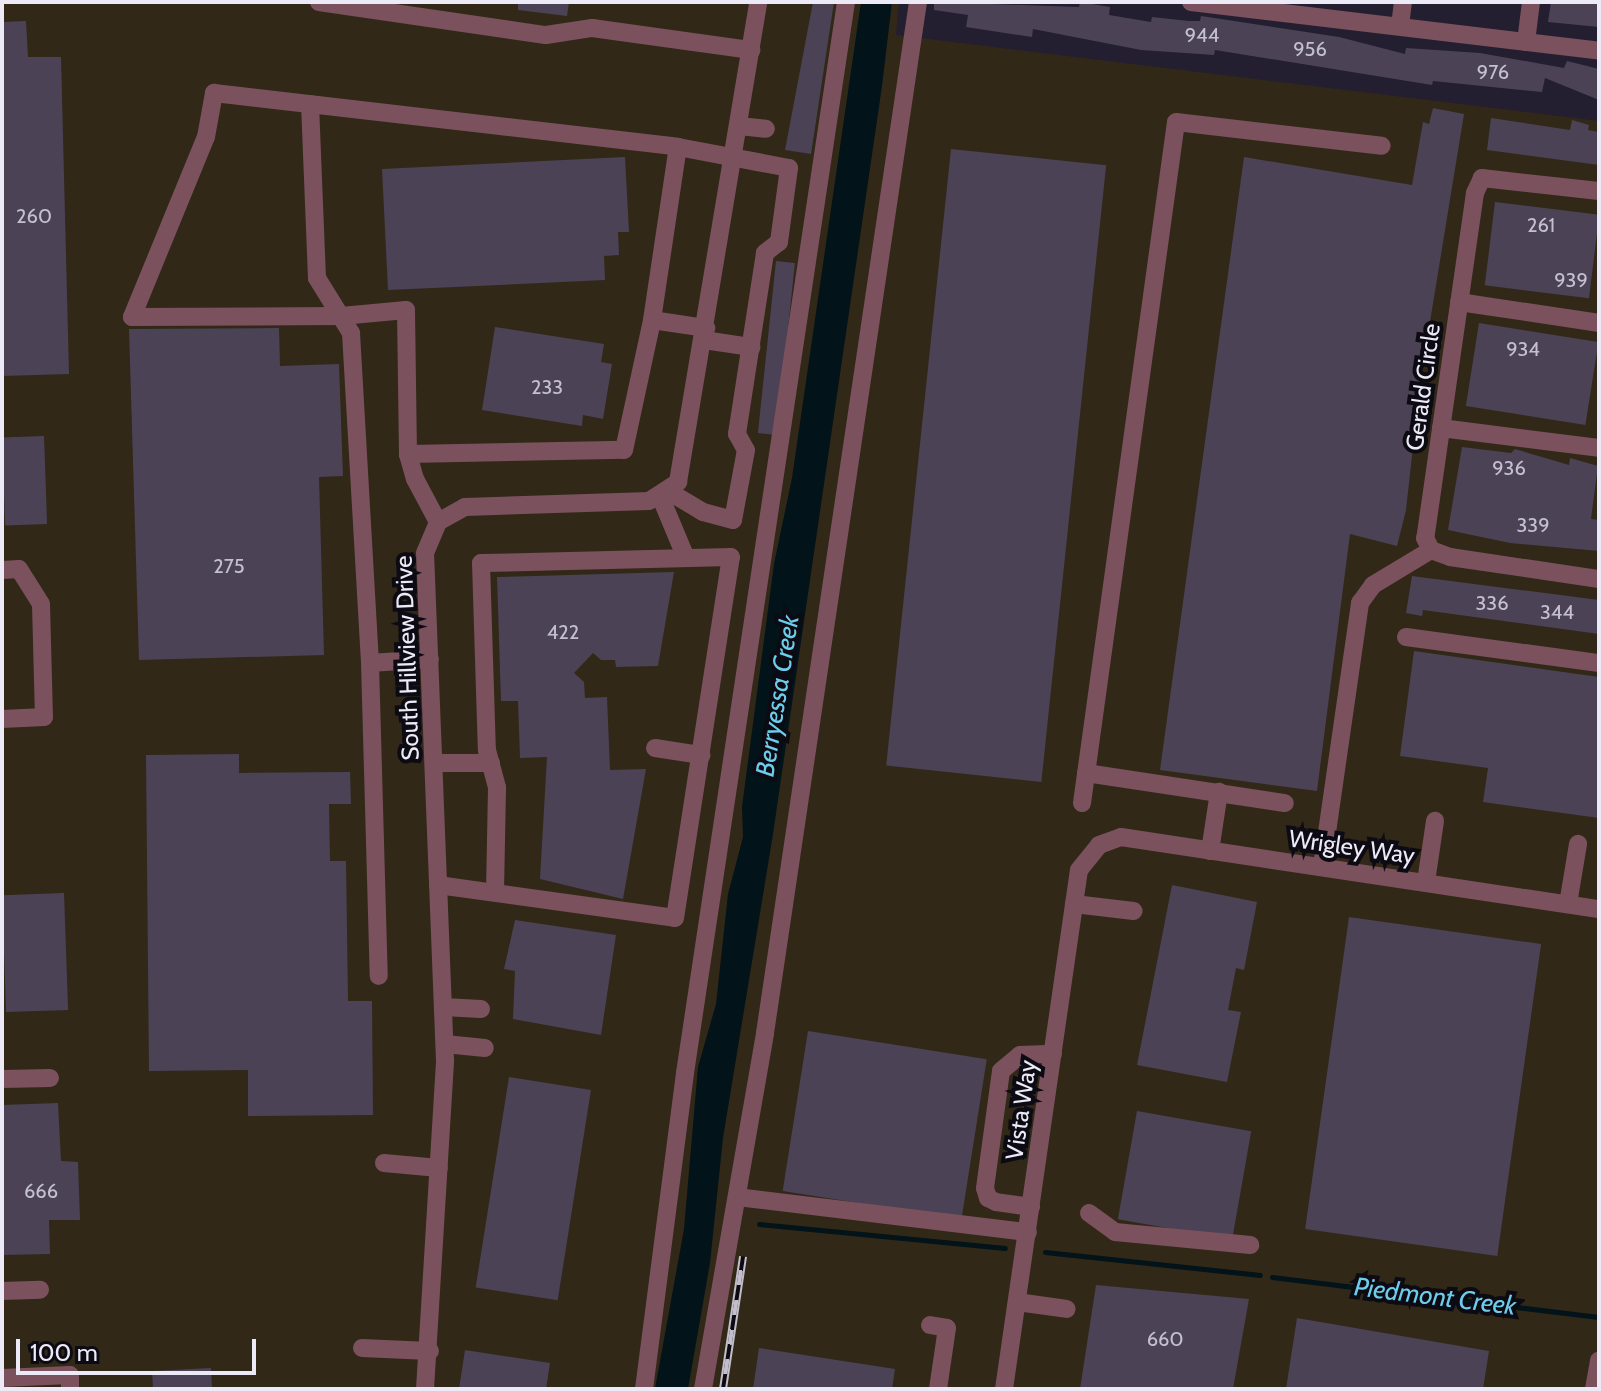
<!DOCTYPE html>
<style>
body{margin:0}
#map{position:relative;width:1601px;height:1391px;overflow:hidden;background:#241e31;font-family:Cabin,sans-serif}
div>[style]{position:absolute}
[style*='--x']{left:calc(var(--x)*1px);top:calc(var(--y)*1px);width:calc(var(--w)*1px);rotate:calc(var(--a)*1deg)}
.industrial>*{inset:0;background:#312818}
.water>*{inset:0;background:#021319}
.stream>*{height:5px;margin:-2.5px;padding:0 2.5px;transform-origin:2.5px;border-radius:2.5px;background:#021319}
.building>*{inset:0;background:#4b4256;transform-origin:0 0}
.minor>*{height:18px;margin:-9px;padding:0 9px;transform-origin:9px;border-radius:9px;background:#7b515d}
.rail>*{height:8px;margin-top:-4px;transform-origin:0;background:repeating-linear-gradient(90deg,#0c0a12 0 15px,#c2becc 0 30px);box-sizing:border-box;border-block:2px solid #c2becc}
span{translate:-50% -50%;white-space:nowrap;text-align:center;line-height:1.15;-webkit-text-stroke:8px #0c0a12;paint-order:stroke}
.number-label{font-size:20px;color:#c4c0cf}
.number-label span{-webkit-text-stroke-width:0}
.street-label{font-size:24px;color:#edeaf7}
.water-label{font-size:26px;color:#6dceec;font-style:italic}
.frame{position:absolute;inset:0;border:4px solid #edeaf7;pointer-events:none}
.scale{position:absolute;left:16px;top:1339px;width:240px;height:36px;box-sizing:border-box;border:4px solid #edeaf7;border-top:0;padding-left:10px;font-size:24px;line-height:28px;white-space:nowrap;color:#edeaf7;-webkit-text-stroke:6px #0c0a12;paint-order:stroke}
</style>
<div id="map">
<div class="industrial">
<div style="clip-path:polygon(2px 2px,899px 2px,896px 35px,1599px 121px,1599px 1389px,2px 1389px)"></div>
</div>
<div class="water">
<div style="clip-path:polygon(861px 2px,892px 2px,882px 86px,773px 834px,723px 1138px,710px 1263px,688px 1389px,655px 1389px,684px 1229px,698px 1067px,716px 1004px,728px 894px,743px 837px,742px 807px,774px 564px,792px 478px)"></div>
</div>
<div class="stream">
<div style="--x:759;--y:1224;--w:247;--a:5.6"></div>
<div style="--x:1045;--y:1252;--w:216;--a:6.1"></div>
<div style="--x:1272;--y:1277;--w:329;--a:7"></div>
</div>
<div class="building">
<div style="clip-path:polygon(518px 2px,569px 2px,567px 16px,518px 10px)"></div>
<div style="clip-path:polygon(813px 2px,834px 2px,811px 154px,785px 150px)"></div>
<div style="clip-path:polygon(934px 2px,1079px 7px,1080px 2px,1110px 7px,1109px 15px,1151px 22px,1152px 17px,1189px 21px,1200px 21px,1201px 16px,1339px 37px,1405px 54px,1406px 48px,1480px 53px,1564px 68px,1567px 61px,1599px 69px,1599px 100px,1545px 78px,1542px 92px,1433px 81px,1432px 85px,1215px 50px,1214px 55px,1141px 50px,1033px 29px,1032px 37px,966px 27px,968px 15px,934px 10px)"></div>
<div style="clip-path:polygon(1551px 2px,1599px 2px,1599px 27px,1548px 22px)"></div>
<div style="clip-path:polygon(26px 21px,28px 57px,61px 57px,69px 374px,2px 376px,2px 22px)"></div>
<div style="clip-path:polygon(1433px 108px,1464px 114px,1420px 383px,1406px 510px,1397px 546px,1350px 534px,1317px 791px,1160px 770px,1244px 157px,1412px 185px,1423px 122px,1429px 124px)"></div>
<div style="clip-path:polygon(1491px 118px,1570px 130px,1572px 120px,1589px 125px,1588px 130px,1599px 132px,1599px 165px,1487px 150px)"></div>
<div style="left:951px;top:149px;width:156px;height:620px;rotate:6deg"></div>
<div style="clip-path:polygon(625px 157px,629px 232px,618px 232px,619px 255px,604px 256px,605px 280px,388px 290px,382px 169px)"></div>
<div style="left:1495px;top:202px;width:105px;height:84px;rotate:7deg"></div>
<div style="left:776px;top:261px;width:19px;height:173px;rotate:6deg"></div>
<div style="left:1479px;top:323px;width:121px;height:84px;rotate:9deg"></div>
<div style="clip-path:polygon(495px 327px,604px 344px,601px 362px,612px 364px,603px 419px,583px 415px,582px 426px,482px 410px)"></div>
<div style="clip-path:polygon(279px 328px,280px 366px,339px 364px,343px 476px,319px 477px,324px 655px,139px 660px,129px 329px)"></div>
<div style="left:44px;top:436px;width:88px;height:42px;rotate:88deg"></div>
<div style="clip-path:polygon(1462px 447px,1511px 453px,1515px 449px,1569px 465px,1570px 458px,1598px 466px,1591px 519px,1599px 520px,1599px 551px,1510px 543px,1448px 530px)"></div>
<div style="clip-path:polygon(674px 572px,658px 666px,616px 667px,615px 660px,601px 660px,593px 653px,574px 673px,584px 682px,585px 698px,607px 697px,610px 770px,646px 769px,623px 899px,540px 879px,547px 757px,520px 758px,518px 701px,501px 701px,497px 577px)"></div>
<div style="clip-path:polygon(1412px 576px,1599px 600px,1599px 634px,1423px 610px,1422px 616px,1406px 613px)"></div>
<div style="clip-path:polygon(1414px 651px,1599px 677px,1599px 818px,1483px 802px,1488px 768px,1400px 756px)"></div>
<div style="clip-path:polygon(239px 754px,239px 773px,350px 772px,351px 804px,329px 804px,330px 861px,346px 861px,348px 1001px,372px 1001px,373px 1115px,248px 1116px,248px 1070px,149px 1071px,146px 755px)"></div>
<div style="clip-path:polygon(1172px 885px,1257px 902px,1244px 970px,1236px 968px,1228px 1010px,1241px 1012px,1227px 1082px,1137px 1065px)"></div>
<div style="left:64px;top:893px;width:117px;height:62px;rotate:88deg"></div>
<div style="left:1349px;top:917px;width:194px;height:315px;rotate:8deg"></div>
<div style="clip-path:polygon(515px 920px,616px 935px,601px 1035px,513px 1019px,515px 971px,504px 969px)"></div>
<div style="left:808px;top:1031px;width:181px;height:162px;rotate:9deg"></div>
<div style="left:509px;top:1077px;width:83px;height:213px;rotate:9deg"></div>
<div style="clip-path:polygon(58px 1103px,61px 1161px,78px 1162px,80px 1220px,49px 1220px,50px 1254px,2px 1255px,2px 1105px)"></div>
<div style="left:1137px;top:1111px;width:116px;height:110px;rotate:10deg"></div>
<div style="clip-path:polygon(1096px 1285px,1249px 1299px,1233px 1389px,1080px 1389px)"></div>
<div style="clip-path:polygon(1297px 1318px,1489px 1351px,1483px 1389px,1286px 1389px)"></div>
<div style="clip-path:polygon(759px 1348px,895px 1369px,892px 1389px,753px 1389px)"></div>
<div style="clip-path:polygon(465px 1350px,550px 1363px,546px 1389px,459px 1389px)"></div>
<div style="left:211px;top:1368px;width:21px;height:59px;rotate:87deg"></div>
</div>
<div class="minor">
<div style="--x:319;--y:2;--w:229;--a:8.3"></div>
<div style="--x:546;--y:35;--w:47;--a:-8.7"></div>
<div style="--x:592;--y:28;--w:161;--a:7.9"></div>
<div style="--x:1191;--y:2;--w:411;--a:6.8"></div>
<div style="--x:1400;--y:26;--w:24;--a:-83"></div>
<div style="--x:1526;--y:42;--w:40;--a:-82.9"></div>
<div style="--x:310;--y:104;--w:174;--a:87.7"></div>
<div style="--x:317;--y:278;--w:65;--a:58.3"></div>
<div style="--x:351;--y:333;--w:331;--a:86.7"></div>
<div style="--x:370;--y:663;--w:313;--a:88.4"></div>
<div style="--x:739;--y:126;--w:27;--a:6"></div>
<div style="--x:1599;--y:191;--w:118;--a:-173.7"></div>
<div style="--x:1482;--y:178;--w:17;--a:115"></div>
<div style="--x:1475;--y:193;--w:349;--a:98.2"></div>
<div style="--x:1425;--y:538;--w:13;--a:63"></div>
<div style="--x:1431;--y:550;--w:20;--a:20"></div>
<div style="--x:1450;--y:557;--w:151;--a:8.4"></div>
<div style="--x:1459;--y:302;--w:142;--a:8.5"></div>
<div style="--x:652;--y:320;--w:55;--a:8.4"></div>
<div style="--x:704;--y:340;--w:48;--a:8.5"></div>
<div style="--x:1441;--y:428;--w:159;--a:7.2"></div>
<div style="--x:408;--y:454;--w:216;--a:-1.1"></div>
<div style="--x:624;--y:450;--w:133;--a:-77.8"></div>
<div style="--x:652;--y:320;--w:175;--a:-81.5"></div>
<div style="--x:661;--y:498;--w:65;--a:67.4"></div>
<div style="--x:438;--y:522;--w:49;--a:-118.1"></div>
<div style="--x:415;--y:479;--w:26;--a:-106"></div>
<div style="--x:408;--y:454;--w:144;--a:-90.8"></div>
<div style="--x:406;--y:310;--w:65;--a:174.7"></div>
<div style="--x:341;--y:316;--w:209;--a:179.7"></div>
<div style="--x:132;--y:317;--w:195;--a:-67.7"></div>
<div style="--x:206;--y:137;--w:45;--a:-79.7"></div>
<div style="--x:214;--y:93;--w:467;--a:6.6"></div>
<div style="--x:678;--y:147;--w:113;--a:10.7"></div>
<div style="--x:789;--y:168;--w:75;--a:97.7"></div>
<div style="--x:779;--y:242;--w:18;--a:142"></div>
<div style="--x:765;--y:253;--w:183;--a:98.8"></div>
<div style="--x:737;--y:434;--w:18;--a:61"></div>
<div style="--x:746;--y:450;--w:71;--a:100.5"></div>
<div style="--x:733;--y:520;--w:31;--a:-165"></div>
<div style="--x:703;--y:512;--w:39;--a:-149"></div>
<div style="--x:2;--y:570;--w:17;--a:-3"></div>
<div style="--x:19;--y:569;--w:41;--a:57.8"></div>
<div style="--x:41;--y:604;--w:113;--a:88.5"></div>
<div style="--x:44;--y:717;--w:42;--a:177.3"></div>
<div style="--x:1406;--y:637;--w:195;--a:7.7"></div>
<div style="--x:370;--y:663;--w:60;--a:-3.8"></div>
<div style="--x:655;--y:748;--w:47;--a:8.7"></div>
<div style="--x:434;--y:763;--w:57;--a:0"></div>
<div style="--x:1086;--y:773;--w:201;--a:8.6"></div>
<div style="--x:1082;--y:803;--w:687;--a:-82.14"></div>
<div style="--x:1176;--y:122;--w:207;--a:6.6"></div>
<div style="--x:1210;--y:851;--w:60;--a:-81.3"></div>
<div style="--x:1322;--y:867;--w:267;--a:-81.8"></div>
<div style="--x:1360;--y:603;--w:22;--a:-54"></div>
<div style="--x:1373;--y:585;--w:68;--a:-31.1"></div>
<div style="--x:1426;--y:882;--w:62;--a:-81.6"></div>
<div style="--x:438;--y:885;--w:239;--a:7.9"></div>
<div style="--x:675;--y:918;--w:365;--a:-81.2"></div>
<div style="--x:731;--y:557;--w:250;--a:178.6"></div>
<div style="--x:481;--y:563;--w:187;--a:88.2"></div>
<div style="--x:487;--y:750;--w:39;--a:75"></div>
<div style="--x:497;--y:788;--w:102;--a:91.1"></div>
<div style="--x:1074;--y:904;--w:60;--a:6.7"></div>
<div style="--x:1568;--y:904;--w:61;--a:-80.5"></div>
<div style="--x:443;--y:1007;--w:38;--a:3"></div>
<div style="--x:445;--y:1044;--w:40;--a:5.7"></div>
<div style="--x:2;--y:1079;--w:48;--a:-1.2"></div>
<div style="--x:384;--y:1163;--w:55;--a:5.2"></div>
<div style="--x:737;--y:1197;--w:293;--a:6.9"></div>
<div style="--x:1031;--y:1207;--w:35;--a:-172"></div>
<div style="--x:996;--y:1202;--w:9;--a:-153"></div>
<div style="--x:988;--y:1198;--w:10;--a:-107"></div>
<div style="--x:985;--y:1188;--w:118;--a:-82.2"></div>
<div style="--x:1001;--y:1071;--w:25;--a:-40"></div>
<div style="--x:1020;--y:1055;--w:33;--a:-2"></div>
<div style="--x:1089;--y:1213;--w:32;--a:36"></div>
<div style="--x:1115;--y:1232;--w:136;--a:5.5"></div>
<div style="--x:2;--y:1291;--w:38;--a:-2"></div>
<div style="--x:1017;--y:1302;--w:50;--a:8"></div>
<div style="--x:930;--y:1325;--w:17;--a:10"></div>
<div style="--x:947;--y:1328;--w:62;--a:98.4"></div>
<div style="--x:362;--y:1348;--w:68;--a:2.5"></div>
<div style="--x:2;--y:1378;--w:68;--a:-2.5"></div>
<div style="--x:70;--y:1375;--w:14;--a:90"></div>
<div style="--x:425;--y:1389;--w:329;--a:-86.5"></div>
<div style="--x:445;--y:1061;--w:508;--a:-92.25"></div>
<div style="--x:425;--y:553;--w:34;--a:-67"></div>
<div style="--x:438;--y:522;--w:31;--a:-29"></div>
<div style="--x:465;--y:507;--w:184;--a:-1.9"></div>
<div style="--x:649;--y:501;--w:35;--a:-33"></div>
<div style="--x:678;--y:482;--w:487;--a:-80.5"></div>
<div style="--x:644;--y:1389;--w:319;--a:-82.6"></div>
<div style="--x:685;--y:1073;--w:1083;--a:-81.45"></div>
<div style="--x:703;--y:1389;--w:361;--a:-80.1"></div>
<div style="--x:765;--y:1033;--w:1042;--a:-81.56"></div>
<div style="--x:1004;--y:1389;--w:524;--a:-81.78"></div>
<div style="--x:1079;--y:870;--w:32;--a:-51"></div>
<div style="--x:1099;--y:845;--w:23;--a:-20"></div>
<div style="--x:1121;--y:837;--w:483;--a:8.6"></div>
<div style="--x:1594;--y:1389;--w:29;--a:-80"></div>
</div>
<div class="rail">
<div style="--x:723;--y:1389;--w:134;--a:-81.4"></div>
</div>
<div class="number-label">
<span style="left:1202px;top:35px">944</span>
<span style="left:1310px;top:49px">956</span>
<span style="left:1493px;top:72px">976</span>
<span style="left:34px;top:216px">260</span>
<span style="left:1541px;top:225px">261</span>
<span style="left:1571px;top:280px">939</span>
<span style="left:1523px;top:349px">934</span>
<span style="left:547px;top:387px">233</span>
<span style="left:1509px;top:468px">936</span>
<span style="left:1533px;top:525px">339</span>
<span style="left:229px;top:566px">275</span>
<span style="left:1492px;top:603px">336</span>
<span style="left:1557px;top:612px">344</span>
<span style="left:563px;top:632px">422</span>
<span style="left:41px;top:1191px">666</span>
<span style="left:1165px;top:1339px">660</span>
</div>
<div class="street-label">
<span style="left:1423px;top:387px;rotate:-82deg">Gerald Circle</span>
<span style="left:407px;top:658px;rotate:-92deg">South Hillview Drive</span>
<span style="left:1352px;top:847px;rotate:8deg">Wrigley Way</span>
<span style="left:1021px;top:1110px;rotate:-82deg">Vista Way</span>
</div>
<div class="water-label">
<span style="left:778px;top:696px;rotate:-81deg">Berryessa Creek</span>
<span style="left:1435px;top:1297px;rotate:7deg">Piedmont Creek</span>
</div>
<div class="frame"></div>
<div class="scale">100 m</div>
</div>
